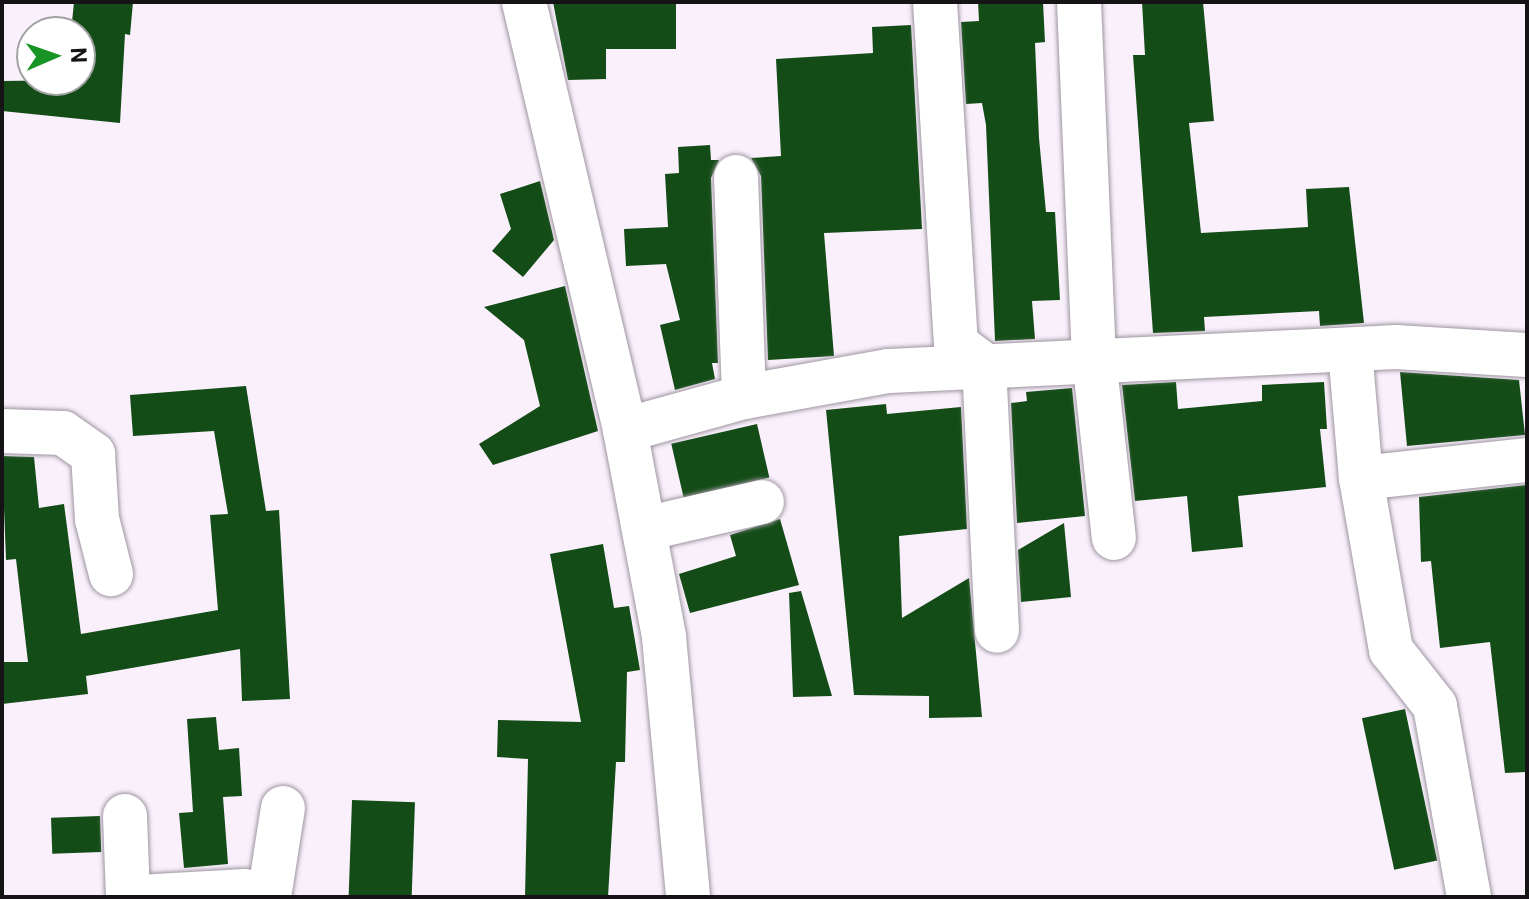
<!DOCTYPE html>
<style>
body{margin:0}
#map{position:relative;width:1529px;height:899px;overflow:hidden;background:#f9f0fc;font-family:Roboto,sans-serif}
div>[style]{position:absolute}
[style*='--x']{left:calc(var(--x)*1px);top:calc(var(--y)*1px);width:calc(var(--w)*1px);rotate:calc(var(--a)*1deg)}
.building>*{inset:0;background:#134c16;transform-origin:0 0}
.roads{filter:drop-shadow(0 0 2px #9e95a1) drop-shadow(0 0 2px #9e95a1)}
.street>*{height:44px;margin:-22px;padding:0 22px;transform-origin:22px;border-radius:22px;background:#fff}
span{translate:-50% -50%;white-space:nowrap;text-align:center;line-height:1.15;-webkit-text-stroke:8px #fff;paint-order:stroke}
.frame{position:absolute;inset:0;border:4px solid #161317;pointer-events:none}
.north{position:absolute;left:16px;top:16px;width:80px;height:80px;box-sizing:border-box;background:#fff;border:2px solid #a2a1a2;border-radius:50%;rotate:88deg;font-size:22px;font-weight:700;line-height:32px;text-align:center;color:#161317}
.north::after{content:'';display:block;margin:auto;width:28px;height:36px;background:#179424;clip-path:polygon(50% 0,100% 100%,50% 72%,0 100%)}
</style>
<div id="map">
<div class="building">
<div style="clip-path:polygon(74px 2px,133px 2px,130px 35px,125px 34px,120px 123px,2px 111px,2px 81px,80px 80px,80px 32px,71px 32px)"></div>
<div style="clip-path:polygon(553px 2px,676px 2px,676px 49px,606px 49px,606px 79px,568px 80px)"></div>
<div style="clip-path:polygon(978px 2px,1043px 2px,1045px 42px,1035px 43px,1039px 138px,1046px 212px,1055px 212px,1060px 300px,1032px 301px,1035px 339px,995px 341px,986px 125px,982px 103px,966px 104px,961px 22px,979px 21px)"></div>
<div style="clip-path:polygon(1142px 2px,1203px 2px,1214px 121px,1189px 123px,1201px 233px,1308px 227px,1306px 189px,1349px 187px,1364px 323px,1320px 326px,1319px 311px,1204px 317px,1205px 331px,1153px 333px,1133px 55px,1145px 55px)"></div>
<div style="clip-path:polygon(911px 25px,922px 229px,824px 233px,834px 356px,768px 360px,761px 176px,751px 158px,781px 156px,776px 59px,873px 53px,872px 27px)"></div>
<div style="clip-path:polygon(710px 145px,711px 160px,719px 160px,711px 178px,718px 363px,712px 363px,715px 379px,675px 390px,660px 325px,680px 320px,666px 264px,626px 266px,624px 229px,668px 227px,665px 174px,679px 173px,678px 147px)"></div>
<div style="clip-path:polygon(540px 181px,554px 240px,523px 277px,492px 251px,511px 229px,500px 194px)"></div>
<div style="clip-path:polygon(565px 286px,598px 431px,493px 465px,479px 444px,540px 406px,524px 340px,484px 307px)"></div>
<div style="clip-path:polygon(1400px 372px,1519px 380px,1525px 435px,1407px 446px)"></div>
<div style="clip-path:polygon(1176px 382px,1178px 409px,1262px 401px,1262px 385px,1324px 382px,1327px 429px,1320px 429px,1326px 487px,1238px 496px,1243px 547px,1192px 552px,1187px 496px,1135px 501px,1122px 385px)"></div>
<div style="clip-path:polygon(246px 386px,266px 511px,279px 510px,290px 699px,242px 701px,240px 649px,86px 676px,88px 694px,2px 704px,2px 662px,28px 662px,16px 559px,6px 560px,2px 456px,34px 457px,39px 508px,64px 504px,81px 634px,218px 610px,210px 515px,228px 514px,214px 431px,133px 436px,130px 395px)"></div>
<div style="clip-path:polygon(1072px 388px,1085px 516px,1017px 523px,1011px 403px,1027px 401px,1026px 392px)"></div>
<div style="clip-path:polygon(886px 404px,887px 414px,961px 407px,967px 529px,899px 536px,902px 618px,969px 578px,982px 717px,929px 718px,929px 696px,854px 695px,826px 410px)"></div>
<div style="left:757px;top:424px;width:55px;height:88px;rotate:77deg"></div>
<div style="clip-path:polygon(1527px 485px,1527px 772px,1505px 773px,1490px 642px,1440px 648px,1431px 561px,1421px 562px,1419px 497px)"></div>
<div style="clip-path:polygon(780px 519px,799px 585px,690px 613px,679px 574px,736px 556px,730px 535px)"></div>
<div style="clip-path:polygon(1064px 523px,1071px 597px,1021px 602px,1018px 550px)"></div>
<div style="clip-path:polygon(603px 544px,614px 608px,629px 606px,640px 670px,627px 672px,625px 762px,616px 762px,608px 897px,525px 897px,528px 759px,497px 757px,498px 720px,581px 722px,550px 554px)"></div>
<div style="clip-path:polygon(801px 591px,832px 696px,793px 697px,789px 593px)"></div>
<div style="left:1405px;top:709px;width:155px;height:44px;rotate:78deg"></div>
<div style="clip-path:polygon(216px 717px,219px 750px,239px 748px,242px 796px,223px 797px,228px 864px,184px 868px,179px 813px,193px 812px,187px 719px)"></div>
<div style="left:352px;top:800px;width:63px;height:97px;rotate:2deg"></div>
<div style="left:100px;top:816px;width:36px;height:49px;rotate:88deg"></div>
</div>
<div class="roads">
<div class="street">
<div style="--x:524;--y:2;--w:440;--a:76.7"></div>
<div style="--x:625;--y:430;--w:211;--a:79.3"></div>
<div style="--x:664;--y:637;--w:261;--a:84.7"></div>
<div style="--x:935;--y:2;--w:343;--a:86.5"></div>
<div style="--x:956;--y:344;--w:35;--a:37"></div>
<div style="--x:984;--y:365;--w:266;--a:87.2"></div>
<div style="--x:1079;--y:2;--w:356;--a:87.6"></div>
<div style="--x:1094;--y:358;--w:181;--a:83.7"></div>
<div style="--x:736;--y:177;--w:220;--a:87.9"></div>
<div style="--x:1350;--y:350;--w:128;--a:85.1"></div>
<div style="--x:1361;--y:478;--w:175;--a:80.1"></div>
<div style="--x:1391;--y:650;--w:71;--a:51.8"></div>
<div style="--x:1435;--y:706;--w:194;--a:79.9"></div>
<div style="--x:625;--y:430;--w:123;--a:-15.5"></div>
<div style="--x:744;--y:397;--w:147;--a:-10.2"></div>
<div style="--x:889;--y:371;--w:508;--a:-2.71"></div>
<div style="--x:1396;--y:347;--w:131;--a:3.5"></div>
<div style="--x:2;--y:431;--w:61;--a:1.9"></div>
<div style="--x:63;--y:433;--w:37;--a:35"></div>
<div style="--x:93;--y:454;--w:65;--a:86.5"></div>
<div style="--x:97;--y:519;--w:57;--a:75.7"></div>
<div style="--x:1361;--y:478;--w:167;--a:-6.2"></div>
<div style="--x:644;--y:529;--w:121;--a:-12.9"></div>
<div style="--x:125;--y:816;--w:81;--a:87.9"></div>
<div style="--x:139;--y:897;--w:106;--a:-3.2"></div>
<div style="--x:269;--y:897;--w:90;--a:-81.1"></div>
</div>
</div>
<div class="frame"></div>
<div class="north">N</div>
</div>
